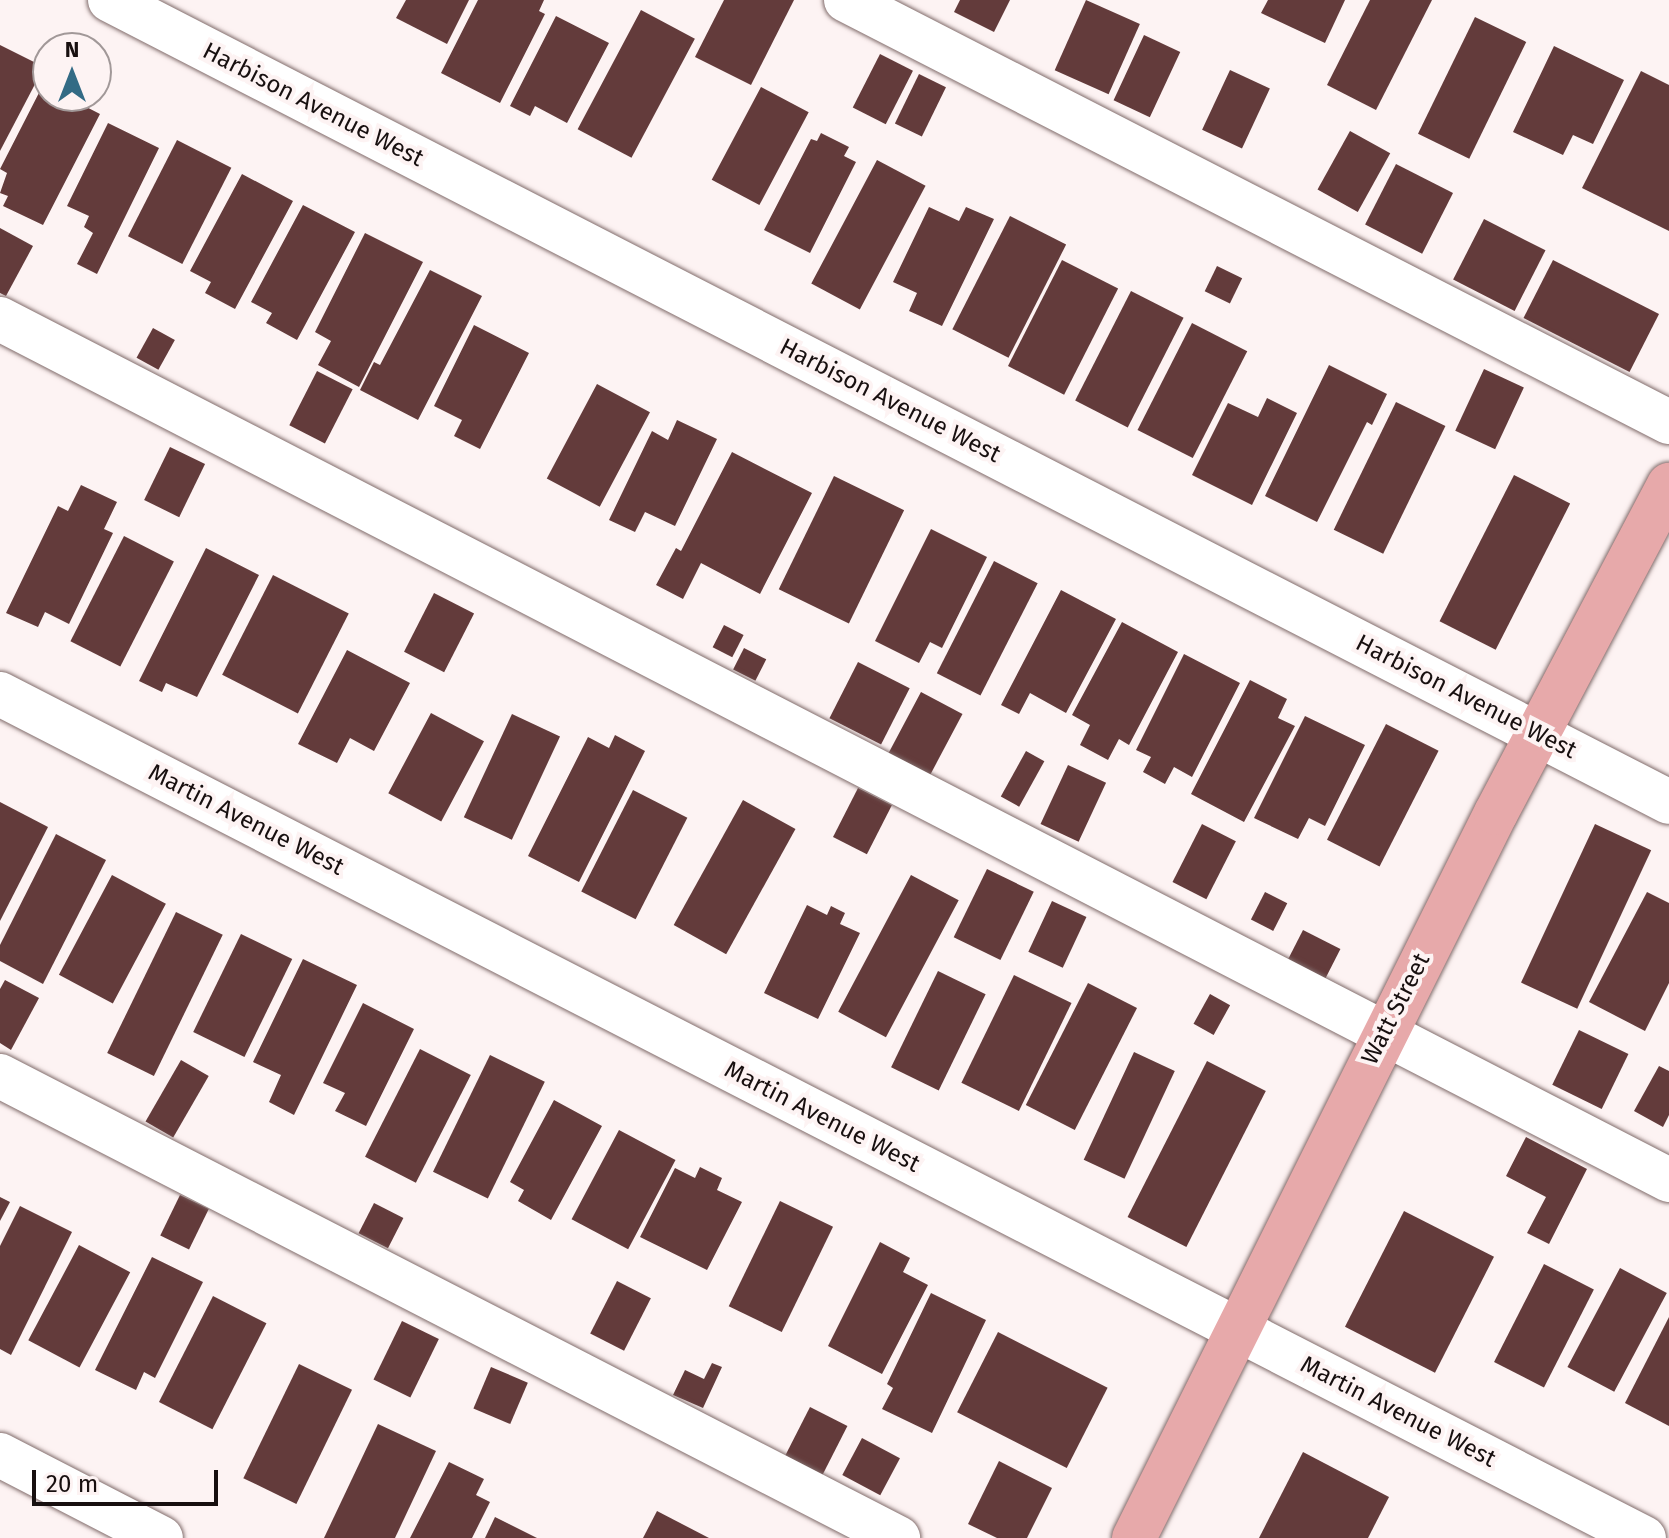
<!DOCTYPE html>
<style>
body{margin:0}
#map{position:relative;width:1669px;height:1538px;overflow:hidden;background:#fdf3f3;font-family:"Fira Sans",sans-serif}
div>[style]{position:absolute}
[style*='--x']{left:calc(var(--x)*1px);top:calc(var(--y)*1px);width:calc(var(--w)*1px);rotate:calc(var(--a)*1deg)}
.building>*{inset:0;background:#633b3b;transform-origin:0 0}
.roads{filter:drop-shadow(0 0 2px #816c6b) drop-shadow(0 0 2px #816c6b)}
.minor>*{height:44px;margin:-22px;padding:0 22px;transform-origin:22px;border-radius:22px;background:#fff}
.major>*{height:44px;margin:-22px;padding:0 22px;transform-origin:22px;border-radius:22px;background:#e7a9aa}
span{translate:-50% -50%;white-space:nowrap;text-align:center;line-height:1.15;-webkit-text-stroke:8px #fdf3f3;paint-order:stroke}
.street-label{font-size:24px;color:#170f0f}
.north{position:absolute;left:32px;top:32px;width:80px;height:80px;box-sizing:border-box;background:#fdf3f3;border:2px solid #a19898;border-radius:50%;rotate:0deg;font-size:22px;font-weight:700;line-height:32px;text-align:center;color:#170f0f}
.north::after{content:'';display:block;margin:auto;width:28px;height:36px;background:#336b85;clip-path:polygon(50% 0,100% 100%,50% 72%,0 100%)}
.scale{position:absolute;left:32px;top:1470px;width:186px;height:36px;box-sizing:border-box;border:4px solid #170f0f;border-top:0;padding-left:10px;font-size:24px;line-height:28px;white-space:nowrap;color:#170f0f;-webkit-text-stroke:6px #fdf3f3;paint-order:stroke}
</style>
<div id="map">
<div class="building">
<div style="clip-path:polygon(406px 0,469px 0,447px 44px,396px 18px)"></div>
<div style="clip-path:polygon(478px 0,544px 0,539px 11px,545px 14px,500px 103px,441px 73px)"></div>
<div style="clip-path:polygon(724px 0,794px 0,751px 85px,695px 57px)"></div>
<div style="clip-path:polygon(960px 0,1010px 0,994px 32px,954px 12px)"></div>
<div style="left:1086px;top:0;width:59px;height:77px;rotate:24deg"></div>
<div style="clip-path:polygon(1268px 0,1345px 0,1325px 43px,1261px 13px)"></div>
<div style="clip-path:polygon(1370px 0,1432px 0,1376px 110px,1327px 85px)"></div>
<div style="left:641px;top:10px;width:61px;height:135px;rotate:28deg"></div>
<div style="clip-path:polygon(556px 16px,609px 43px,567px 123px,535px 106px,530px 116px,510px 106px)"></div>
<div style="left:1475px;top:17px;width:57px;height:130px;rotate:26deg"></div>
<div style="left:1144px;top:35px;width:40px;height:72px;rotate:25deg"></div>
<div style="clip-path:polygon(0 45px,44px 67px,0 151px)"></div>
<div style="clip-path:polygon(1554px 46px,1624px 80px,1593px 144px,1573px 135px,1563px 155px,1513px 132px)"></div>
<div style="left:880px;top:54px;width:37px;height:60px;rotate:27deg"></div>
<div style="left:1230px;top:70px;width:44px;height:66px;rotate:25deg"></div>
<div style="clip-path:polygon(1641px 71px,1669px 85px,1669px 231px,1582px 188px)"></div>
<div style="left:919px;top:74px;width:30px;height:55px;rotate:26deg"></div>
<div style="clip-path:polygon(43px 85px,48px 96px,65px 96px,100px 114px,43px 225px,3px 206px,8px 196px,0 193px,7px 173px,0 169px)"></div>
<div style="left:761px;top:87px;width:54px;height:105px;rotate:28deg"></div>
<div style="clip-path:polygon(108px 123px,159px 148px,97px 274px,77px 264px,93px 233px,84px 227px,89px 216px,67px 206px)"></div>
<div style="left:1350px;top:131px;width:46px;height:67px;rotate:29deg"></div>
<div style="clip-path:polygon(821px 133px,849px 147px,844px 156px,856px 162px,810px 253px,764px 230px,811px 139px,817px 141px)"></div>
<div style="left:177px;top:140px;width:61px;height:108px;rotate:27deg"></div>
<div style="left:877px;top:160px;width:55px;height:140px;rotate:28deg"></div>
<div style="left:1396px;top:164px;width:64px;height:68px;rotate:27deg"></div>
<div style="clip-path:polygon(242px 174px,293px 201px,235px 309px,205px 293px,211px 282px,190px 271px)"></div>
<div style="clip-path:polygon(303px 205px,355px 232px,297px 340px,266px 323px,272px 313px,251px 302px)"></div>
<div style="clip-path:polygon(929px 207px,959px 221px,966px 207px,994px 219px,942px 326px,909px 311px,917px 293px,893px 282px)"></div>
<div style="left:1010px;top:216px;width:63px;height:127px;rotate:27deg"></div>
<div style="left:1484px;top:219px;width:69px;height:68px;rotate:27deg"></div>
<div style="clip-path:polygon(0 228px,33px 246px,6px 296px,0 293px)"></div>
<div style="clip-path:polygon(365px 233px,423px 262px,359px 387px,318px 365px,331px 341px,315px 332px)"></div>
<div style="left:1062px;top:260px;width:63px;height:119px;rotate:27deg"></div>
<div style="left:1553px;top:260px;width:119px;height:65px;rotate:27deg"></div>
<div style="left:1217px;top:266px;width:28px;height:28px;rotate:26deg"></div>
<div style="clip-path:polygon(430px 270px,482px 296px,418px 420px,360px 390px,374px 362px,380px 365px)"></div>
<div style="left:1131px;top:291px;width:59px;height:123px;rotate:27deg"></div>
<div style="left:1192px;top:323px;width:62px;height:120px;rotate:27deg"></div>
<div style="clip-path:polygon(474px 325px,529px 353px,480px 449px,454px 436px,462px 420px,434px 406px)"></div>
<div style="left:153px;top:328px;width:25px;height:34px;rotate:29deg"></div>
<div style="clip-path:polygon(1329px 365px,1387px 394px,1372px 425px,1367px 422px,1317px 522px,1265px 496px)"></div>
<div style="left:1484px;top:369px;width:44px;height:68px;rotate:25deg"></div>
<div style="left:317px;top:371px;width:40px;height:61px;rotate:27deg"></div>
<div style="left:597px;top:384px;width:60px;height:107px;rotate:28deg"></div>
<div style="clip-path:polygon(1267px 398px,1297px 413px,1252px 505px,1192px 475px,1228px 403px,1258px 417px)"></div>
<div style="left:1396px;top:402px;width:55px;height:142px;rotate:26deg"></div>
<div style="clip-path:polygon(677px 420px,717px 439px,675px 526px,645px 512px,635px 532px,609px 520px,652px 431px,668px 440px)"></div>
<div style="left:170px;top:447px;width:39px;height:59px;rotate:26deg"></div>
<div style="clip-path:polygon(732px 452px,812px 493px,760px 594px,701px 563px,683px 599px,656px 585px,676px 548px,681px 551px)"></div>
<div style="left:1514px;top:475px;width:63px;height:164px;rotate:27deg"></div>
<div style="left:834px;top:476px;width:78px;height:126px;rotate:26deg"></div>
<div style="clip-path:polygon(81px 485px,117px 502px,104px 529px,113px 533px,69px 624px,45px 612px,38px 627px,6px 613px,58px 506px,68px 511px)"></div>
<div style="clip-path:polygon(931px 529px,987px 557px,942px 648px,930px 642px,919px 663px,875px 641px)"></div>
<div style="left:124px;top:536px;width:56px;height:118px;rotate:27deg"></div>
<div style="clip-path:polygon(206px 548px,259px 575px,197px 697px,166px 683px,162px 692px,139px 681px)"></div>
<div style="left:994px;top:561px;width:49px;height:126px;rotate:27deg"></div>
<div style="left:273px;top:575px;width:85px;height:112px;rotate:27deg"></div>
<div style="clip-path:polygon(1061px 590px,1116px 619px,1066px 713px,1030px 693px,1019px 714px,1001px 705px)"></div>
<div style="left:434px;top:593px;width:45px;height:66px;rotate:27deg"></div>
<div style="clip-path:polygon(1122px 622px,1178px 652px,1129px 745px,1119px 739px,1108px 760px,1080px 745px,1090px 725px,1072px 715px)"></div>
<div style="left:724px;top:625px;width:22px;height:25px;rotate:27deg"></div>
<div style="left:744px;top:648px;width:25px;height:24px;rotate:27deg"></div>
<div style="clip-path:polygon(347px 650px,410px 683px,374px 751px,350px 738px,337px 763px,298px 744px)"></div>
<div style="clip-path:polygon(1184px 654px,1240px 683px,1192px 777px,1174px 767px,1165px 784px,1143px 772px,1151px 757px,1136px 750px)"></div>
<div style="left:858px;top:662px;width:58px;height:63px;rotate:27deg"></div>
<div style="clip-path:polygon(1250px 680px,1287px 699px,1278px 718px,1295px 726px,1244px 822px,1191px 794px)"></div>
<div style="left:921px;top:692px;width:47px;height:71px;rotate:28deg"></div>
<div style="left:431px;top:713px;width:60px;height:91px;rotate:28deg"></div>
<div style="left:512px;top:714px;width:53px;height:114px;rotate:25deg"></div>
<div style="clip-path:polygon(1305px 716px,1365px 745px,1325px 826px,1309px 818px,1298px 839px,1254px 818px)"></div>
<div style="left:1386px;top:724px;width:59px;height:130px;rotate:27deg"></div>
<div style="clip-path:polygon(615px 735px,645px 751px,579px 882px,528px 856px,588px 737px,609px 748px)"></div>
<div style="left:1026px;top:751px;width:21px;height:52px;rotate:29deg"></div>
<div style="left:1068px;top:765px;width:42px;height:65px;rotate:25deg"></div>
<div style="left:858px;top:788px;width:38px;height:55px;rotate:27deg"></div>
<div style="left:633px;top:790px;width:61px;height:114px;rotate:27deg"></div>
<div style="left:743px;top:800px;width:60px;height:143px;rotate:29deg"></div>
<div style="clip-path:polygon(0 802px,48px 827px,0 921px)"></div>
<div style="left:1202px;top:824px;width:38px;height:65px;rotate:27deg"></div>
<div style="left:1595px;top:824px;width:62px;height:175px;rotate:25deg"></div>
<div style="clip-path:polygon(56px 834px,106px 860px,43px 984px,0 961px,0 945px)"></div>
<div style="left:987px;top:869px;width:52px;height:76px;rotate:26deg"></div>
<div style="left:112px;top:875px;width:61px;height:113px;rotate:28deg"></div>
<div style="left:911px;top:875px;width:54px;height:155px;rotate:28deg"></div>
<div style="left:1265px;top:892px;width:25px;height:31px;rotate:27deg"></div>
<div style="clip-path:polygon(1647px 892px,1669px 903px,1669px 983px,1645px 1031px,1589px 1002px)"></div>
<div style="left:1052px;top:901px;width:38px;height:56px;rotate:25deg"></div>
<div style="clip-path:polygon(807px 905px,827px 915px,831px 906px,845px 913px,840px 924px,860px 933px,818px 1019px,764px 993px)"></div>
<div style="left:176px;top:912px;width:52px;height:157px;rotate:26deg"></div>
<div style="left:1303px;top:930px;width:42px;height:34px;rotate:27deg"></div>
<div style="left:241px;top:934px;width:57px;height:109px;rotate:26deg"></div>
<div style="clip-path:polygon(303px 959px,357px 985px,294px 1115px,269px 1102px,281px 1075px,253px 1062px)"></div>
<div style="left:938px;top:971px;width:53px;height:107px;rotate:26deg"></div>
<div style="left:1014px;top:975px;width:64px;height:120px;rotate:26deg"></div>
<div style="clip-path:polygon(5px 980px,39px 998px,11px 1050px,0 1043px,0 989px)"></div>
<div style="left:1088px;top:983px;width:55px;height:137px;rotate:27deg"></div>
<div style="left:1210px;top:994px;width:23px;height:34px;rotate:29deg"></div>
<div style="clip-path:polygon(363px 1003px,414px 1029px,366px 1126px,335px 1111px,345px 1093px,323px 1083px)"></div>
<div style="left:1579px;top:1030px;width:55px;height:61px;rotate:26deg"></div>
<div style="left:420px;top:1049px;width:57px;height:121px;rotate:27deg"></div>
<div style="left:1134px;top:1052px;width:45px;height:119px;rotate:25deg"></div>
<div style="left:490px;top:1055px;width:61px;height:130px;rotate:26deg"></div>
<div style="left:181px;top:1060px;width:32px;height:71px;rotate:30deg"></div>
<div style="left:1207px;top:1061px;width:66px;height:175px;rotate:27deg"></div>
<div style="clip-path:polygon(1659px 1066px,1669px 1071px,1669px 1115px,1663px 1127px,1634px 1111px)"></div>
<div style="clip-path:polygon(554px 1100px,602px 1126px,551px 1220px,518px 1201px,524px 1190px,510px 1182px)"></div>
<div style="left:619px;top:1130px;width:64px;height:101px;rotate:28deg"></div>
<div style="clip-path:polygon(1526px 1137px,1587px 1169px,1549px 1244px,1527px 1233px,1546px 1197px,1506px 1176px)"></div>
<div style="clip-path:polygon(700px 1167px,722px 1178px,717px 1190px,742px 1202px,707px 1270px,640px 1237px,675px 1168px,695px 1178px)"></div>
<div style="left:180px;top:1195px;width:32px;height:45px;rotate:26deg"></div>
<div style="clip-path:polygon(0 1197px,10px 1202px,0 1221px)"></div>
<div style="left:780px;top:1201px;width:59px;height:117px;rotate:26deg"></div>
<div style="left:374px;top:1203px;width:33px;height:34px;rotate:27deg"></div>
<div style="clip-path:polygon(20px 1206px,72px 1232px,11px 1355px,0 1349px,0 1246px)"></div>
<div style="left:1404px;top:1211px;width:101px;height:130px;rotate:27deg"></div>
<div style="clip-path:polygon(880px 1242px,910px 1258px,903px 1272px,928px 1285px,882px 1374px,828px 1346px)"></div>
<div style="left:79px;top:1245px;width:58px;height:108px;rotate:28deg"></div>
<div style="clip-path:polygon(152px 1257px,203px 1282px,155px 1378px,144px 1372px,136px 1390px,95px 1370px)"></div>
<div style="left:1544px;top:1264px;width:56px;height:110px;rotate:27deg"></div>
<div style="left:1620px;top:1268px;width:53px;height:112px;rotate:28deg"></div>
<div style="left:617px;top:1281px;width:38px;height:59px;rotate:27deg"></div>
<div style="clip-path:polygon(931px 1293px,986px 1320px,932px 1433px,882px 1409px,893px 1388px,887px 1384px)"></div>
<div style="left:213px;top:1296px;width:60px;height:119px;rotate:27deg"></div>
<div style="clip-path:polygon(1669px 1317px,1669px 1426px,1625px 1403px)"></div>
<div style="left:402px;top:1321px;width:41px;height:65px;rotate:26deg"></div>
<div style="left:998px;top:1332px;width:123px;height:90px;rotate:27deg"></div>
<div style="clip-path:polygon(712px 1363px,722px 1367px,703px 1408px,673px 1395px,685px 1370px,704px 1379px)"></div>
<div style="left:299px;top:1364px;width:59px;height:127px;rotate:26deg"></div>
<div style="left:491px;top:1367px;width:40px;height:45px;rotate:23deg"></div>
<div style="left:810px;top:1407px;width:42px;height:55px;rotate:27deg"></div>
<div style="clip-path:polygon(378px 1424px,436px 1451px,395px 1538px,324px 1538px)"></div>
<div style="left:862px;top:1438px;width:43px;height:42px;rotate:28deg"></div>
<div style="clip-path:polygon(1303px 1452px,1389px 1497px,1368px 1538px,1259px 1538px)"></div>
<div style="clip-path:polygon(999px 1461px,1052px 1488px,1027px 1538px,997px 1538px,968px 1524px)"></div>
<div style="clip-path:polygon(449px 1462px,484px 1479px,476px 1495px,490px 1502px,472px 1538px,410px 1538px)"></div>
<div style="clip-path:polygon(657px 1511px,709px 1538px,643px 1538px)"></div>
<div style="clip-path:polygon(495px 1517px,537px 1538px,485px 1538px)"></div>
</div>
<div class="roads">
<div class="minor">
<div style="--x:110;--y:0;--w:1753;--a:27.22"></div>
<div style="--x:846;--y:0;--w:925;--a:27.15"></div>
<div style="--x:0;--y:319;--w:1878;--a:27.29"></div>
<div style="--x:0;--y:694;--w:1848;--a:27.18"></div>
<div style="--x:0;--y:1076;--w:1010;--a:27.22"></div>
<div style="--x:0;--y:1455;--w:181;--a:27.3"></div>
</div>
<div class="major">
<div style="--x:1134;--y:1538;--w:810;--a:-63.47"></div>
<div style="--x:1496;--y:813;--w:371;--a:-62.2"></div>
</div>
</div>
<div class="street-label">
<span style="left:313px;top:105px;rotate:27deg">Harbison Avenue West</span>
<span style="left:890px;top:401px;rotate:27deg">Harbison Avenue West</span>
<span style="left:1466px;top:697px;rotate:27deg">Harbison Avenue West</span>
<span style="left:246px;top:820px;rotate:27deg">Martin Avenue West</span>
<span style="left:1396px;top:1009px;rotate:-63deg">Watt Street</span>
<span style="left:822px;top:1117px;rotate:27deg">Martin Avenue West</span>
<span style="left:1398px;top:1412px;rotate:27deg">Martin Avenue West</span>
</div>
<div class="north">N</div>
<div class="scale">20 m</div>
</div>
